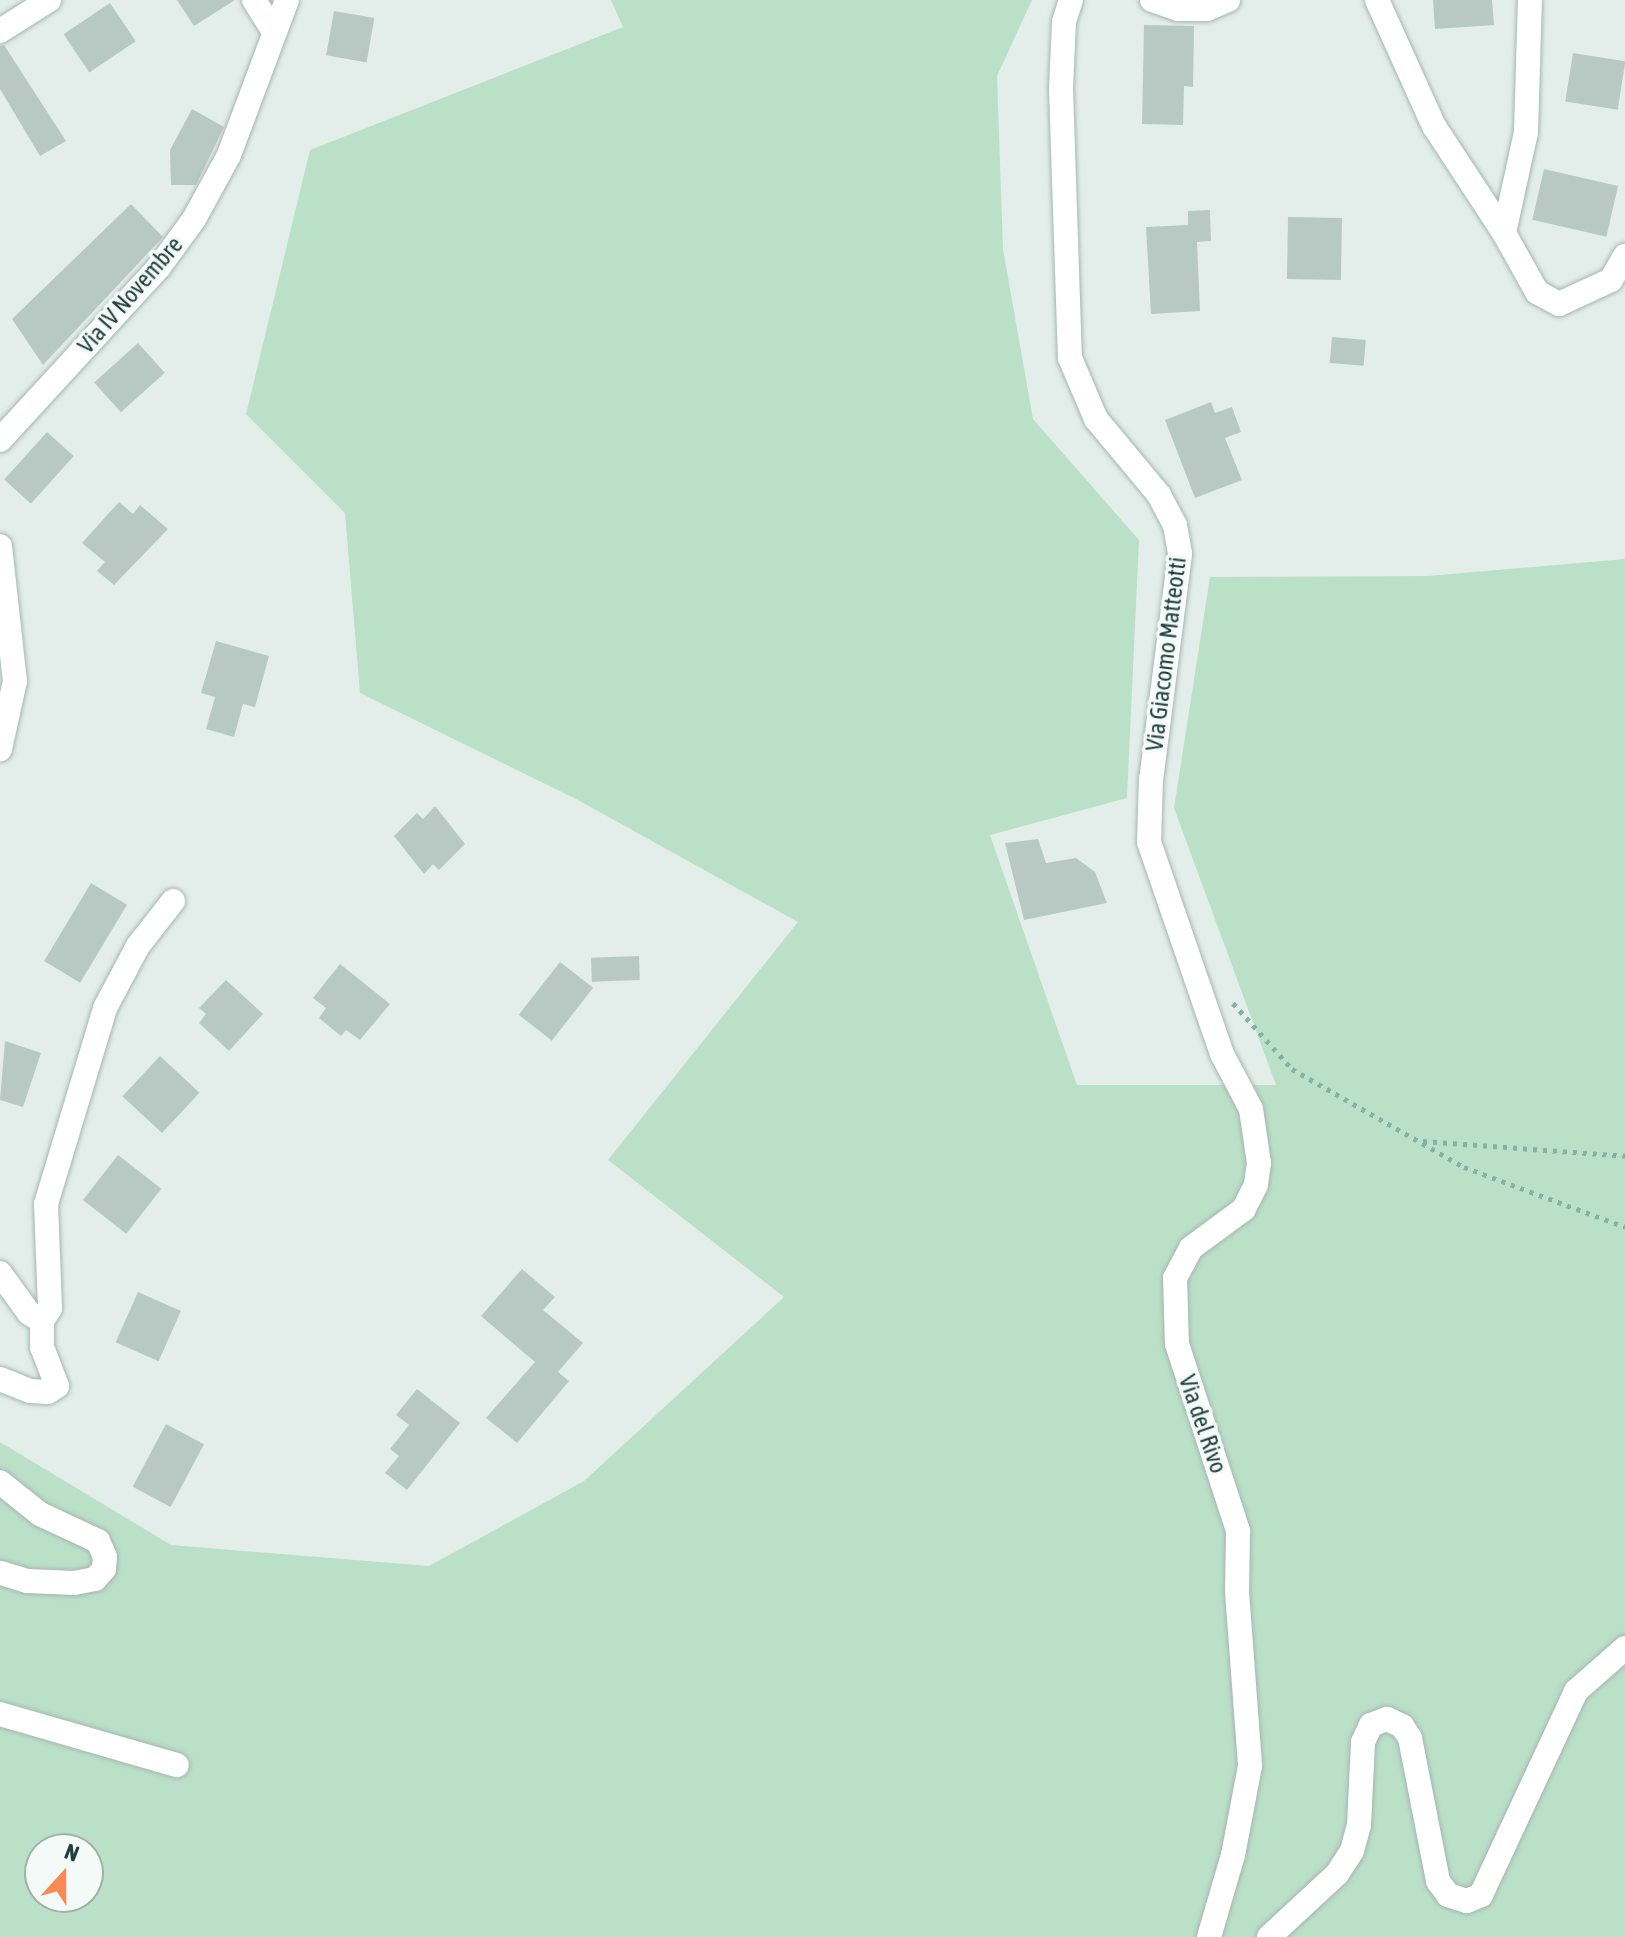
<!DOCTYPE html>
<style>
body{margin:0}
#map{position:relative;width:1625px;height:1937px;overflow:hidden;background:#e3eeea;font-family:"Asap Condensed",sans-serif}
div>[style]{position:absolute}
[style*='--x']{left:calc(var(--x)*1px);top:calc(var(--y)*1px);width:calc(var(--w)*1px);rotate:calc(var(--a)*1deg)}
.green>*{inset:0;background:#bbe0c8}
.building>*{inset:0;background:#b8c9c3;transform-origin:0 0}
.path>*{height:5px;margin-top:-2.5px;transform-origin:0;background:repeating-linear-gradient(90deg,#81b3a7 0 4px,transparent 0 10px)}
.roads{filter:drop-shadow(0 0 2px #a5b6b2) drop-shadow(0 0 2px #a5b6b2)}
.minor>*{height:24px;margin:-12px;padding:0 12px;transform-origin:12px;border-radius:12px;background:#fff}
span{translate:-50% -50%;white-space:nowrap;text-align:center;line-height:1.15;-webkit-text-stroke:7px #f4faf7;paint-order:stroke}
.street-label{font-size:24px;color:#21403a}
.north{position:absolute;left:24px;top:1833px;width:80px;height:80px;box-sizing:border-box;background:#f4faf7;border:2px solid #a0b0ab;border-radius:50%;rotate:21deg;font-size:22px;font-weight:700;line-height:32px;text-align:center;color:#21403a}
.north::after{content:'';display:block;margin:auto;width:28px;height:36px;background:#f98a55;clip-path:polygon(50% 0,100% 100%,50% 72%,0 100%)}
</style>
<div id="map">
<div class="green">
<div style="clip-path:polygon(evenodd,611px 0,1032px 0,997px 76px,1003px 249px,1033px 419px,1139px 540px,1127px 798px,990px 835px,1077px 1085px,1276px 1085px,1174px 808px,1210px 577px,1428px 576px,1625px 559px,1625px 1937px,0 1937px,0 1442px,171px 1545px,429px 1566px,584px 1481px,784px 1297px,608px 1160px,798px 922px,578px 800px,360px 693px,345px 513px,246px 414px,310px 150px,623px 27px,611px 0,40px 1849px,88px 1849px,88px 1897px,40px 1897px,40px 1849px)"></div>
</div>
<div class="building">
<div style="clip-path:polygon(177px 0,235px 0,194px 26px)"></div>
<div style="clip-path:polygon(1433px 0,1492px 0,1494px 25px,1435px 29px)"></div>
<div style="left:110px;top:3px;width:46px;height:56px;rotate:56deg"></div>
<div style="left:334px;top:11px;width:41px;height:45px;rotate:10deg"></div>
<div style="clip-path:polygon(1144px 25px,1194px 26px,1193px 87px,1184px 86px,1183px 125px,1142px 124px)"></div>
<div style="clip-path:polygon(4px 45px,66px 141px,40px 156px,0 89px,0 46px)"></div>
<div style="left:1573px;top:53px;width:53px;height:49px;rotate:9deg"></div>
<div style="clip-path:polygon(192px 109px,224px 127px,196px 185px,171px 185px,170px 150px)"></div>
<div style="left:1544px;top:169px;width:76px;height:52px;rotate:13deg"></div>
<div style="clip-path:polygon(131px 204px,163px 237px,43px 365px,12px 319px)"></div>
<div style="clip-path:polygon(1210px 210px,1211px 241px,1197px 242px,1200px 311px,1151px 314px,1146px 227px,1188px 225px,1188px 211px)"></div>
<div style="left:1288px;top:217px;width:54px;height:62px;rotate:1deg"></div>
<div style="left:1332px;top:337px;width:34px;height:26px;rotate:5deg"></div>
<div style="left:138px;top:343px;width:40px;height:59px;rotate:48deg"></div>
<div style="clip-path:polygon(1211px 402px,1215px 413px,1232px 407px,1241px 432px,1225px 438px,1242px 480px,1195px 498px,1165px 420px)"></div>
<div style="left:47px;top:432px;width:36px;height:64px;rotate:42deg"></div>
<div style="clip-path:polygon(119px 502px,133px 514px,140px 505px,168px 529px,114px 585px,97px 571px,105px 562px,82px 543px)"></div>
<div style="clip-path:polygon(216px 641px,269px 656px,255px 707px,243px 704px,234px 737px,206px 729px,215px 697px,201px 693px)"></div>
<div style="clip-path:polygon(435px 806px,465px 844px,439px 870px,433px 864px,424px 874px,394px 836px,417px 813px,423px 819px)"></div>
<div style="clip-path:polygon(1038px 839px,1046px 863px,1076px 858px,1095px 872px,1107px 903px,1024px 920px,1005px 843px)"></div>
<div style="left:91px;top:883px;width:42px;height:91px;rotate:31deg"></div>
<div style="left:639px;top:956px;width:24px;height:48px;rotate:88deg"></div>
<div style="left:560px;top:962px;width:42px;height:67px;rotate:38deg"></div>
<div style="clip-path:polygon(340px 964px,390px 1004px,360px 1040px,346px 1030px,341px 1036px,319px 1018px,326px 1008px,313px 998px)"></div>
<div style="clip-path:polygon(226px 980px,263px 1014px,229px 1051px,199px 1023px,206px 1014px,199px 1008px)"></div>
<div style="clip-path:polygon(5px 1041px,41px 1053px,23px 1107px,0 1100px)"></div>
<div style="left:160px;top:1056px;width:54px;height:55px;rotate:43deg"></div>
<div style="left:118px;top:1155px;width:55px;height:57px;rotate:38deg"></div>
<div style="clip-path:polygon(522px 1269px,555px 1297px,543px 1310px,583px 1343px,558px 1372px,569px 1381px,517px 1443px,486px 1418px,535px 1362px,481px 1316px)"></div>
<div style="left:138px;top:1292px;width:47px;height:55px;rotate:24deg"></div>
<div style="clip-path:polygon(417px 1389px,460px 1423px,407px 1490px,385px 1473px,399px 1456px,390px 1449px,409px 1425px,396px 1415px)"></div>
<div style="left:166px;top:1424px;width:43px;height:71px;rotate:28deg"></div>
</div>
<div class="path">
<div style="--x:1233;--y:1003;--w:89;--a:48.2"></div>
<div style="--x:1292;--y:1069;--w:198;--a:29.7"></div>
<div style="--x:1464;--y:1167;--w:172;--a:20.4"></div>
<div style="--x:1423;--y:1141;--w:203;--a:4.2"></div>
</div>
<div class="roads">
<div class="minor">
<div style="--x:254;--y:0;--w:36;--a:58"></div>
<div style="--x:1071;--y:0;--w:23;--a:108"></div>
<div style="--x:1064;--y:22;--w:67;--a:92.6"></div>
<div style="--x:1061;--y:89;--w:269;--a:88.1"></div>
<div style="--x:1070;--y:358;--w:66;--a:66.9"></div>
<div style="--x:1096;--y:419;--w:99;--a:50.3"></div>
<div style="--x:1159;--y:495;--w:34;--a:62"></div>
<div style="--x:1175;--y:525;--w:29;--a:80"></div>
<div style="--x:1180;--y:554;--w:227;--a:97.3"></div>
<div style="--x:1151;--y:779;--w:63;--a:91.8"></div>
<div style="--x:1149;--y:842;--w:224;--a:71"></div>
<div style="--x:1222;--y:1054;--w:62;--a:62.2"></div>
<div style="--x:1251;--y:1109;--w:55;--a:81.6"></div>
<div style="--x:1259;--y:1163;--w:22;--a:98"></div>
<div style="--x:1256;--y:1185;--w:27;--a:117"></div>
<div style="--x:1244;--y:1209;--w:66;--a:143.7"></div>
<div style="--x:1191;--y:1248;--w:34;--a:118"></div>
<div style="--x:1175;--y:1278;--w:66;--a:88.3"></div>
<div style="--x:1177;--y:1344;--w:197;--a:71.9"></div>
<div style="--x:1238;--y:1531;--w:61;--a:90.9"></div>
<div style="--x:1237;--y:1592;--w:174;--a:85.7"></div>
<div style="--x:1250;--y:1766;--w:91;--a:100.8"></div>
<div style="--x:1233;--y:1855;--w:85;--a:106.3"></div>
<div style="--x:1152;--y:0;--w:28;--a:19"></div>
<div style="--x:1178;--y:9;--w:29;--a:0"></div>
<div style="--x:1207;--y:9;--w:23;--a:-23"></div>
<div style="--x:1377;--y:0;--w:138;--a:65.7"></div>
<div style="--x:1434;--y:126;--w:128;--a:56.8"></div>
<div style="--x:1504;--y:233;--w:103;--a:-77.7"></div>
<div style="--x:1526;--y:132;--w:132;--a:-88.3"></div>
<div style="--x:0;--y:31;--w:58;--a:-32.3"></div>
<div style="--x:1504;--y:233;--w:68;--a:60.8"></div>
<div style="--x:1537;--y:292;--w:25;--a:29"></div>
<div style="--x:1559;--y:304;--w:57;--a:-24.8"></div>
<div style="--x:1611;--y:280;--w:28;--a:-60"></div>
<div style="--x:0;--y:440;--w:235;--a:-47.4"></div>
<div style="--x:159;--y:267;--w:59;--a:-53.9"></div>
<div style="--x:194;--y:219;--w:73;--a:-61.3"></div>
<div style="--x:229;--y:155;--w:165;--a:-69.5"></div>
<div style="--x:0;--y:546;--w:136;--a:83.7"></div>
<div style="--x:15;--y:681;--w:70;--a:102.4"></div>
<div style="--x:0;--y:1273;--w:49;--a:54.1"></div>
<div style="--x:29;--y:1313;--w:15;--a:32"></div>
<div style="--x:42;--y:1321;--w:15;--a:-58"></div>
<div style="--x:50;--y:1308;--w:104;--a:-92.2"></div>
<div style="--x:46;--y:1204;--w:205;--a:-73.2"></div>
<div style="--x:105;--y:1008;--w:70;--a:-62"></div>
<div style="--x:138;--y:946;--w:57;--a:-52.1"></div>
<div style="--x:0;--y:1379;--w:32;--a:22"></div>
<div style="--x:30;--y:1391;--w:18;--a:3"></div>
<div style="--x:48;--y:1392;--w:11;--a:-34"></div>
<div style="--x:57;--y:1386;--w:42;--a:-111"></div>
<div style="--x:42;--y:1347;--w:26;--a:-90"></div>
<div style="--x:0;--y:1482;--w:51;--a:38.7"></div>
<div style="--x:40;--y:1514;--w:64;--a:25"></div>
<div style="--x:98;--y:1541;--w:17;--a:66"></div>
<div style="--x:105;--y:1557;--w:12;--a:95"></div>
<div style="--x:104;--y:1569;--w:13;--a:132"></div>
<div style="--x:95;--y:1579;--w:20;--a:169"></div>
<div style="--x:75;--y:1583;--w:48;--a:-177.6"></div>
<div style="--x:27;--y:1581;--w:28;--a:-163"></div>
<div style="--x:0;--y:1714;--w:184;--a:16.1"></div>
<div style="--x:1269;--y:1937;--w:93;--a:-42.8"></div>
<div style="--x:1337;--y:1874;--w:27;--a:-57"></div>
<div style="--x:1352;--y:1851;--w:27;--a:-75"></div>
<div style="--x:1359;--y:1825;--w:83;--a:-87.2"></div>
<div style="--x:1363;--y:1742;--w:19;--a:-65"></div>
<div style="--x:1371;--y:1725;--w:17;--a:-21"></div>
<div style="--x:1387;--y:1719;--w:17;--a:25"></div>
<div style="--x:1402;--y:1726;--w:14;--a:56"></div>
<div style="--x:1410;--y:1738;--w:146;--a:78.9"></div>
<div style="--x:1438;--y:1881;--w:17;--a:54"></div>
<div style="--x:1448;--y:1895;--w:20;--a:18"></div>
<div style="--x:1467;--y:1901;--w:15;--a:-23"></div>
<div style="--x:1481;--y:1895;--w:225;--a:-65"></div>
<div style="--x:1576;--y:1691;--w:65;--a:-41.3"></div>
</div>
</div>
<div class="street-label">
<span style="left:130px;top:295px;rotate:-49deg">Via IV Novembre</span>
<span style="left:1166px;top:654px;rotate:-83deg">Via Giacomo Matteotti</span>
<span style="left:1203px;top:1424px;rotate:71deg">Via del Rivo</span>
</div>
<div class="north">N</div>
</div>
